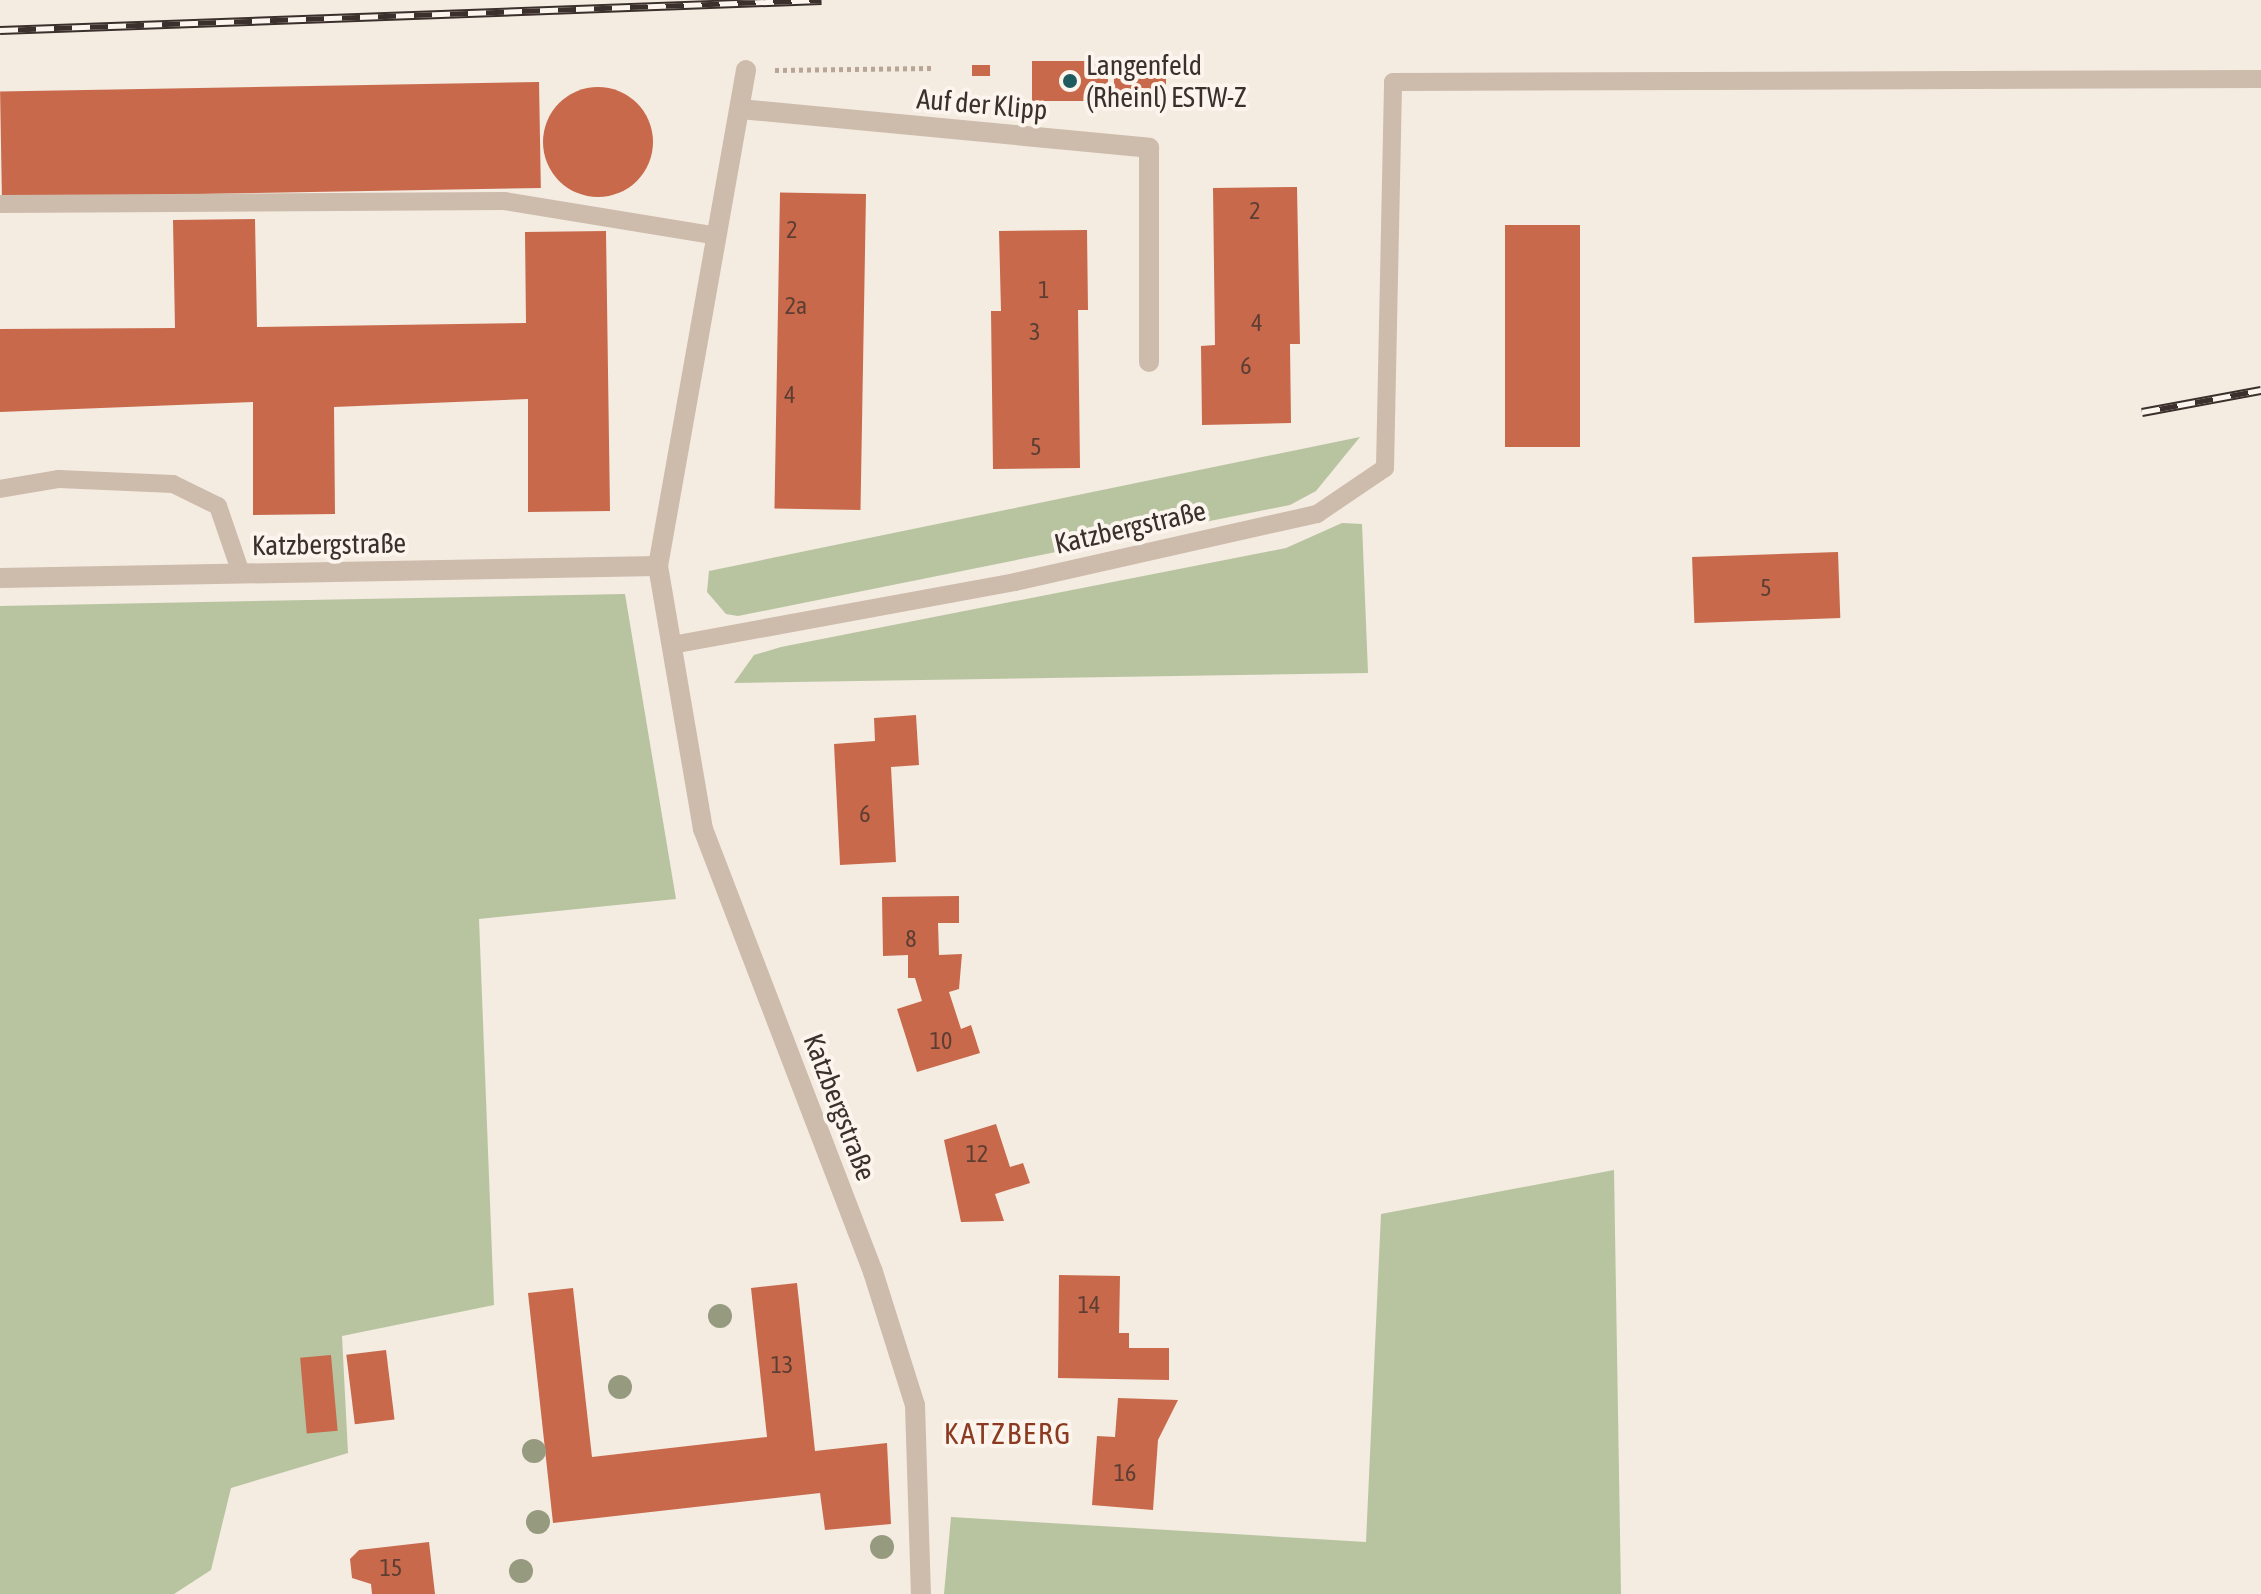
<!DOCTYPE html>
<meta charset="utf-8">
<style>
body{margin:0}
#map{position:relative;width:2261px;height:1594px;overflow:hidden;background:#f4ebe1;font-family:"Asap Condensed",sans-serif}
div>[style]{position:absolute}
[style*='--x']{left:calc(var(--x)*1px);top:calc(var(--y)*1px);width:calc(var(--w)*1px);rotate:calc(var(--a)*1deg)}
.green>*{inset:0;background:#b8c4a0}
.building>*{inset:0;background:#c8694b;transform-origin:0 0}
.round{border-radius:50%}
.path>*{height:5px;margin-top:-2.5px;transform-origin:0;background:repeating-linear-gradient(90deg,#b9a596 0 4px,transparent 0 8px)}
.lane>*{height:18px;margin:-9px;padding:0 9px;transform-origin:9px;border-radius:9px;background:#cdbbac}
.street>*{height:20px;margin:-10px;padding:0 10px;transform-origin:10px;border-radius:10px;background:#cdbbac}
.rail>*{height:9px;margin-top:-4.5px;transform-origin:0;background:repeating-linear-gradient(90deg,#fbf5ee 0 18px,#3b302b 0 36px);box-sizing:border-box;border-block:2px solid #3b302b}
.trees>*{width:24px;height:24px;margin:-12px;border-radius:50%;background:#969b7f}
.dots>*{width:22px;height:22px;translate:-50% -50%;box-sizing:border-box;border:4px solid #fbf5ee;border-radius:50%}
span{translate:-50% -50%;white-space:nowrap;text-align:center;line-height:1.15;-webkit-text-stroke:8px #fbf5ee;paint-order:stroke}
.number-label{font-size:24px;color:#5e3e33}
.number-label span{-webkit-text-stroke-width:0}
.poi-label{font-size:28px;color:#3b302b}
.left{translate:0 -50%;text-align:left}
.street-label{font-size:28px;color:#3b302b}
.neighbourhood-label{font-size:30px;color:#8c3b22;letter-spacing:2px}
</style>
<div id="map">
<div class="green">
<div style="clip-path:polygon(1360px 437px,1316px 491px,1290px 505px,738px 616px,726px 614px,707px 592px,709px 571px)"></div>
<div style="clip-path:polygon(1342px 523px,1362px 524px,1368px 673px,734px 683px,754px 655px,781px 647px,1286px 548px)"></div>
<div style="clip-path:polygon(625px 594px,676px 899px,479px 919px,494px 1305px,342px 1336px,348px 1453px,231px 1488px,211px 1570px,174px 1594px,0 1594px,0 606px)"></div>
<div style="clip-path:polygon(1614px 1170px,1621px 1594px,944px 1594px,951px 1517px,1366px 1542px,1381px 1214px)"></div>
</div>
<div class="building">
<div style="left:1108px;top:61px;width:40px;height:76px;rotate:90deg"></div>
<div style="left:990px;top:65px;width:11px;height:18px;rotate:90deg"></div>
<div style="left:1166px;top:69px;width:35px;height:52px;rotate:90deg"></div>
<div style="left:539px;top:82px;width:106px;height:539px;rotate:89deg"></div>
<div class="round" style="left:543px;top:87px;width:110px;height:110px"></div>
<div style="clip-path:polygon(1297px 187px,1300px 344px,1290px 344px,1291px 423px,1202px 425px,1201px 346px,1215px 345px,1213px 188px)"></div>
<div style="left:866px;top:194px;width:316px;height:86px;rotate:91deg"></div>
<div style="clip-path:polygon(255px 219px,257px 327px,526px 323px,525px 232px,606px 231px,610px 511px,528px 512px,528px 399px,334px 407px,335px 514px,253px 515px,253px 402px,0 412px,0 329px,175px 328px,173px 220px)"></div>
<div style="left:1505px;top:225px;width:75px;height:222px"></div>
<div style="clip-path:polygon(1087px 230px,1088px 310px,1078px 310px,1080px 468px,993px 469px,991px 311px,1001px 311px,999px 231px)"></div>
<div style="left:1838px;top:552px;width:66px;height:146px;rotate:88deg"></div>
<div style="clip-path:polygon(916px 715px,919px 765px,891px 767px,896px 862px,840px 865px,834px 744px,875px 741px,874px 718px)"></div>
<div style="clip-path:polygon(959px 896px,959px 923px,938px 923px,939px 955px,962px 954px,959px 989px,949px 992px,961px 1029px,971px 1025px,980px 1053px,917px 1072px,897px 1009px,922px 1001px,915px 978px,908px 978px,908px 955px,883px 956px,882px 897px)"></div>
<div style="clip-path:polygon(996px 1124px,1010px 1167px,1023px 1163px,1030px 1183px,995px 1194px,1004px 1221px,961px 1222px,944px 1140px)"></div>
<div style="clip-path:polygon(1059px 1275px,1120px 1276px,1119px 1333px,1129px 1333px,1129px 1348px,1169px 1348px,1169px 1380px,1058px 1378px)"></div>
<div style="clip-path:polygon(797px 1283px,815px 1451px,887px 1443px,891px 1524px,825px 1530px,820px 1493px,553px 1523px,528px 1293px,573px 1288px,592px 1457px,767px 1437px,751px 1288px)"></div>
<div style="left:386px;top:1350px;width:70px;height:40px;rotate:83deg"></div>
<div style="left:331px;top:1355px;width:76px;height:31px;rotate:85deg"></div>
<div style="clip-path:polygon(1118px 1398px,1178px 1400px,1158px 1440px,1153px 1510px,1092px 1505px,1097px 1436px,1115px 1437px)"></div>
<div style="clip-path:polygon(429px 1542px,435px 1594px,372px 1594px,371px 1584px,352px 1578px,350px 1559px,359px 1550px)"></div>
</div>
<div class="path">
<div style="--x:775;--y:70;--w:157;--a:-0.7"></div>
</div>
<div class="lane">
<div style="--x:0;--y:204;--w:504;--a:-0.34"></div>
<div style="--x:504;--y:201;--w:216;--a:9.3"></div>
<div style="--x:0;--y:489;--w:60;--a:-9.6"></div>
<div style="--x:59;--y:479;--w:114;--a:2.5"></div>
<div style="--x:173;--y:484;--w:50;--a:26.1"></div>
<div style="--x:218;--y:506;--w:71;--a:71.1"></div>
<div style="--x:672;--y:645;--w:349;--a:-10.4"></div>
<div style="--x:1015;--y:582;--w:310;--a:-12.7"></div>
<div style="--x:1317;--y:514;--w:82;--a:-34.1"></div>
<div style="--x:1385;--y:468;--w:386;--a:-88.8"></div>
<div style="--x:1393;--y:82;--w:868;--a:-0.2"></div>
</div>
<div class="street">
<div style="--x:746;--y:70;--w:504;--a:100.06"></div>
<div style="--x:658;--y:566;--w:267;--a:80.3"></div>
<div style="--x:703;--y:829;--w:474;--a:69"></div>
<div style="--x:873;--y:1272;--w:139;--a:72.5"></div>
<div style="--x:915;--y:1405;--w:189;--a:88.2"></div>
<div style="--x:740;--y:109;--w:411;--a:5.4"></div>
<div style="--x:1149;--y:148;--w:214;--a:90"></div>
<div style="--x:0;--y:578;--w:658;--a:-1.04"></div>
</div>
<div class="rail">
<div style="--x:0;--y:30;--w:822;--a:-2.09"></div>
<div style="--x:2142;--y:412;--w:121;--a:-10.5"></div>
</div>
<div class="trees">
<div style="left:720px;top:1316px"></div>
<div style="left:620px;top:1387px"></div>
<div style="left:534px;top:1451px"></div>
<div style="left:538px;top:1522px"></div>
<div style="left:882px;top:1547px"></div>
<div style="left:521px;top:1571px"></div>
</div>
<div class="dots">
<div style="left:1070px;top:81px;background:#1f5a5e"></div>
</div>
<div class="number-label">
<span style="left:1255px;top:211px">2</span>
<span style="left:792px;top:230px">2</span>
<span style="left:1044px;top:290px">1</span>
<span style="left:796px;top:306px">2a</span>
<span style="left:1257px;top:323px">4</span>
<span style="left:1035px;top:332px">3</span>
<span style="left:1246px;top:366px">6</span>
<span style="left:790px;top:395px">4</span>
<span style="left:1036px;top:447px">5</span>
<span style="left:1766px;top:588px">5</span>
<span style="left:865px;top:814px">6</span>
<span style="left:911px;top:939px">8</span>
<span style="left:941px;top:1041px">10</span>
<span style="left:977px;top:1154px">12</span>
<span style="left:1089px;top:1305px">14</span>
<span style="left:782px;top:1365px">13</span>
<span style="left:1125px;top:1473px">16</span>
<span style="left:391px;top:1568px">15</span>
</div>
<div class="poi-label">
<span class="left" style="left:1086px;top:81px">Langenfeld<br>(Rheinl) ESTW-Z</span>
</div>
<div class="street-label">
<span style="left:982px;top:104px;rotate:5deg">Auf der Klipp</span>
<span style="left:1130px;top:527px;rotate:-13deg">Katzbergstraße</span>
<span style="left:329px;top:544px;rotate:-1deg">Katzbergstraße</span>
<span style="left:840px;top:1107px;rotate:69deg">Katzbergstraße</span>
</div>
<div class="neighbourhood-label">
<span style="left:1008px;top:1433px">KATZBERG</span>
</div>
</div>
